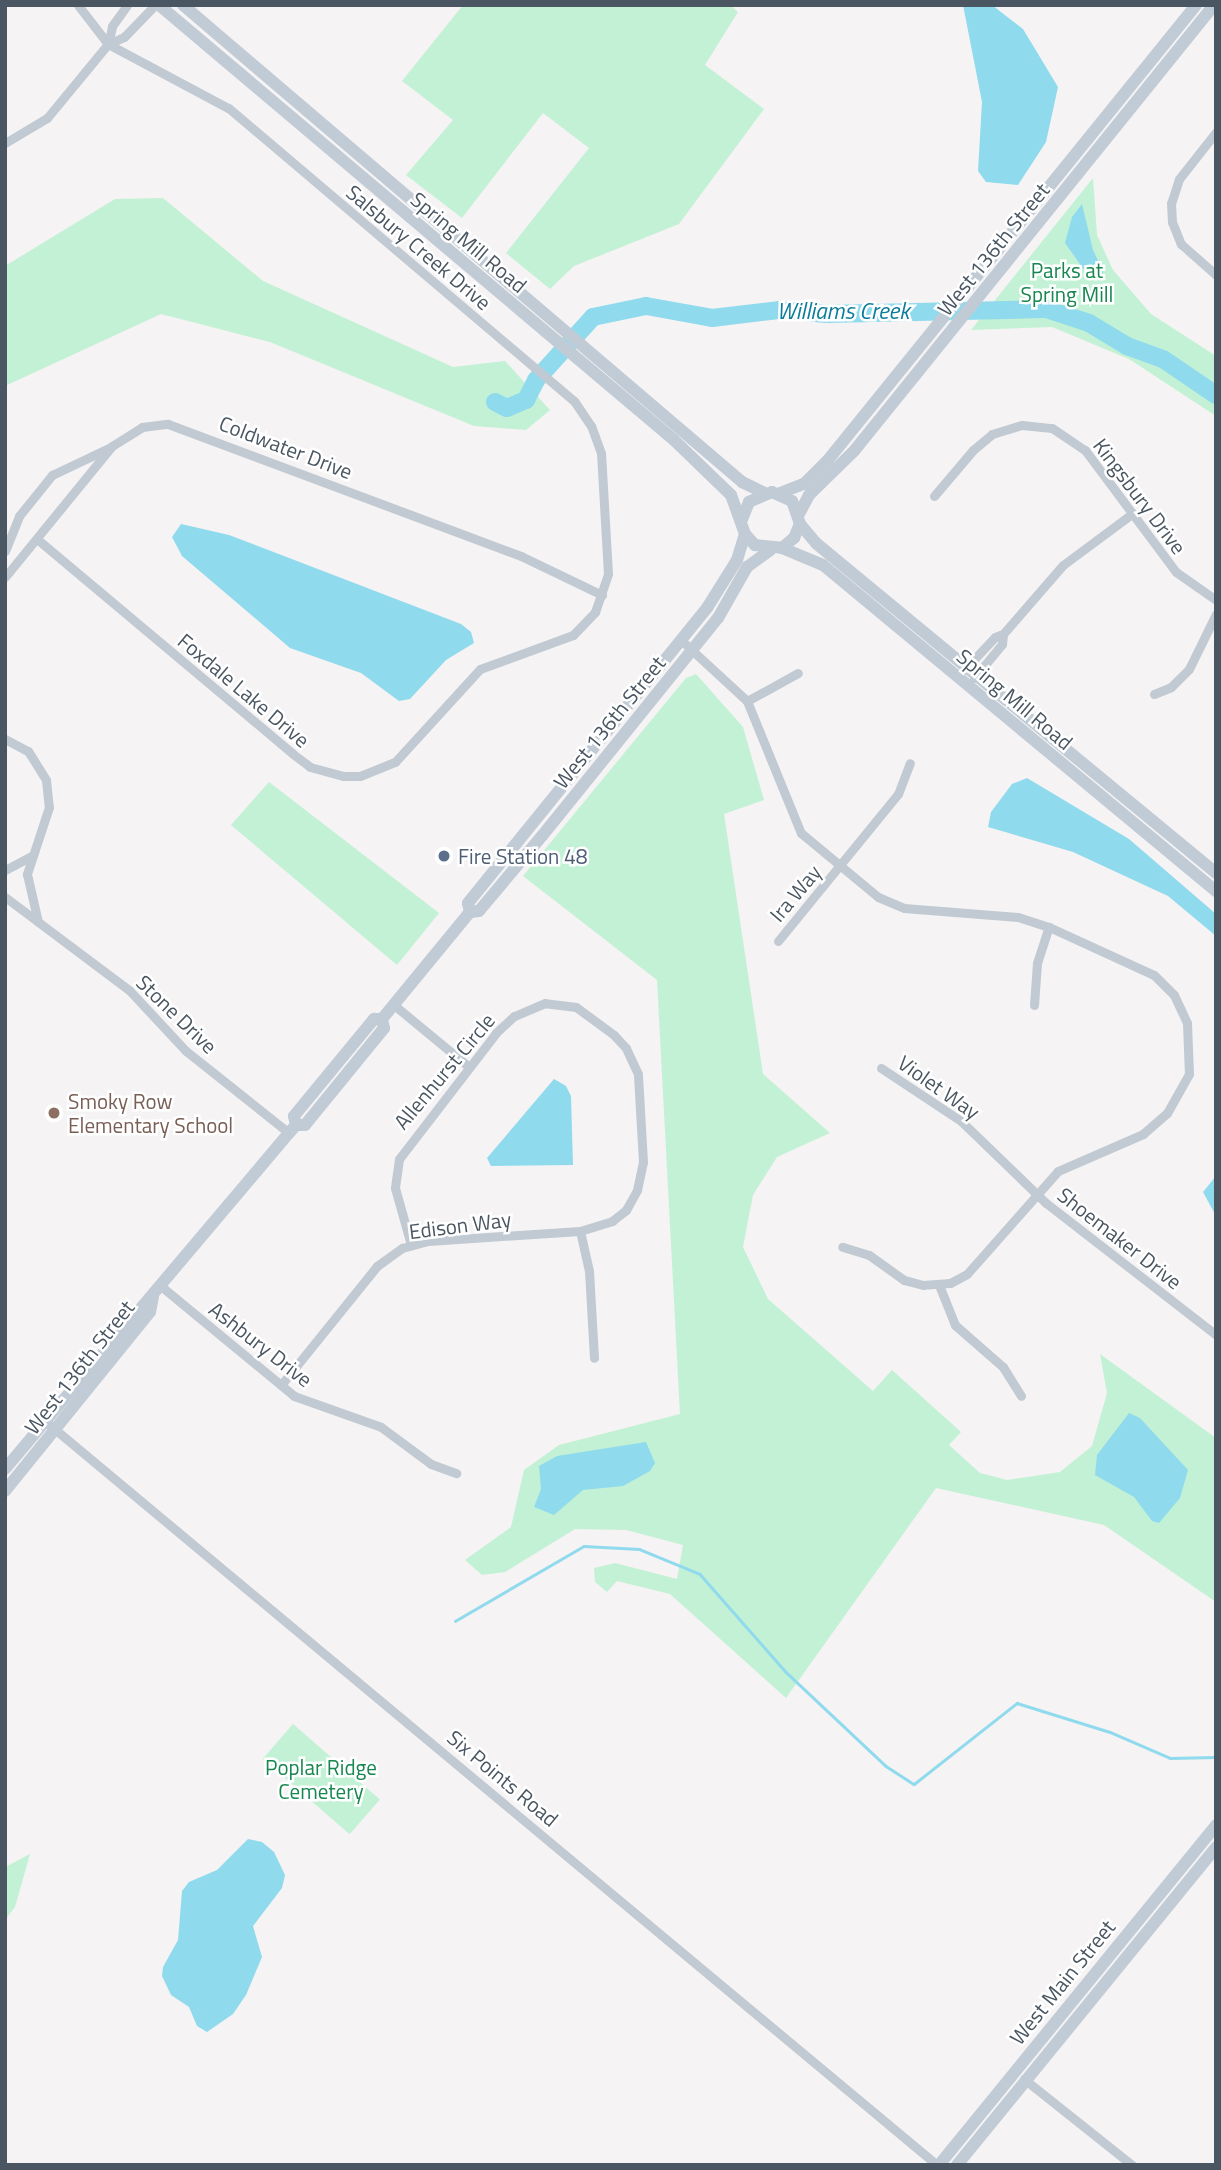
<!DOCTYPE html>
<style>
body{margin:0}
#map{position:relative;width:1221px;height:2170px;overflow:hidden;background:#f5f3f3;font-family:"Titillium Web",sans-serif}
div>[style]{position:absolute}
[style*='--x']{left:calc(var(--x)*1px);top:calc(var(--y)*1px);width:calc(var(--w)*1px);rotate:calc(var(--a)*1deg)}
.green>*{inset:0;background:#c3f1d5;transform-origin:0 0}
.water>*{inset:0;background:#90daee}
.stream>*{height:2.5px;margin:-1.25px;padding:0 1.25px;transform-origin:1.25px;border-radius:1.25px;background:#90daee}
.river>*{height:18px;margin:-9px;padding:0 9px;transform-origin:9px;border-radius:9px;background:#90daee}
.street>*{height:9px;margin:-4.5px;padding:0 4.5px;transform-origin:4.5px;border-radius:4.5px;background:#c1cad2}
.secondary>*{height:12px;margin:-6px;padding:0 6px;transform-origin:6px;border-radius:6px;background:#c1cbd6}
.dots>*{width:19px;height:19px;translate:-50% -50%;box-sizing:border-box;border:4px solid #fff;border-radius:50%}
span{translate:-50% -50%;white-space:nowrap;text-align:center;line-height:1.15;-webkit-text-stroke:5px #fff;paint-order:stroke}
.street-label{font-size:21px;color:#4a5661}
.park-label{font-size:21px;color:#17864f}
.service-label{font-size:21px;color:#4e5e75}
.left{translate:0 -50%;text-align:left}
.education-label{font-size:21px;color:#785e54}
.water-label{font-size:23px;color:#0c7c9b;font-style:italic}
.frame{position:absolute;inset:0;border:7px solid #4a5661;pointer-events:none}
</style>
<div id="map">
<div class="green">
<div style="clip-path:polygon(463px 5px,730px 5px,738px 12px,705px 65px,764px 109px,679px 224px,574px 266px,550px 289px,506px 253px,589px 148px,543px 113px,462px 218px,406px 175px,453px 120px,402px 81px)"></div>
<div style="clip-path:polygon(1093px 178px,1097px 235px,1113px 270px,1151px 314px,1216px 356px,1216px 416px,1129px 359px,1052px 327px,971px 330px)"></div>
<div style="clip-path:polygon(163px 198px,263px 281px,453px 367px,505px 361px,550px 410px,526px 430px,474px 426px,270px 342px,161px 314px,5px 386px,5px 266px,115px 199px)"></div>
<div style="clip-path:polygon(696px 674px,743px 727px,764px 800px,724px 814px,763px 1074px,830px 1133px,777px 1157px,753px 1195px,743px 1247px,768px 1299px,873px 1391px,892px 1370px,961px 1432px,949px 1445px,980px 1473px,1007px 1480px,1060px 1472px,1092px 1446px,1107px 1393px,1100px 1354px,1216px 1438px,1216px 1602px,1104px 1525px,936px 1488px,786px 1698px,670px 1594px,617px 1581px,607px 1592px,595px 1582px,594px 1568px,615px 1563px,677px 1579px,683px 1545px,626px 1530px,575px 1529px,505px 1572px,482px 1575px,465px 1560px,511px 1527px,524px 1470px,559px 1445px,680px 1414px,657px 980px,523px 876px,686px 678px)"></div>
<div style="clip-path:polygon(269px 782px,439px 913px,397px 965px,231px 825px)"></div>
<div style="left:293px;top:1724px;width:115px;height:46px;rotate:41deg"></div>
<div style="clip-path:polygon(30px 1854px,15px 1907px,5px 1920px,5px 1867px)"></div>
</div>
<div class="water">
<div style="clip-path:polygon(963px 5px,992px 5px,1023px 29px,1058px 87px,1046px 142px,1018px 185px,986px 182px,978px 171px,982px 102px)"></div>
<div style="clip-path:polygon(1082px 204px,1093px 250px,1103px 271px,1102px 276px,1087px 274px,1065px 243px,1072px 217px)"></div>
<div style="clip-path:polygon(181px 524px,229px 535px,461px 624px,471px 632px,474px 643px,446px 660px,410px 699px,399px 701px,361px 673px,290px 648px,182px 556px,172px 537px)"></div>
<div style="clip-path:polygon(1027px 778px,1129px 839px,1216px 914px,1216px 936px,1168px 896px,1073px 852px,988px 827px,991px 812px,1012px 784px)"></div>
<div style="clip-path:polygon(554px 1079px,566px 1086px,571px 1096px,573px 1165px,491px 1166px,487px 1158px)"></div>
<div style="clip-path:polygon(1216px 1176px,1216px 1216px,1203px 1192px)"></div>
<div style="clip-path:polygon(1129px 1413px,1140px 1418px,1188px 1470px,1180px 1498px,1159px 1523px,1152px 1521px,1134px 1497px,1095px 1475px,1097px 1455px)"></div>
<div style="clip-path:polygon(646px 1442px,655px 1463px,650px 1471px,623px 1486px,583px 1490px,554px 1515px,534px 1507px,541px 1489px,539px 1466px,557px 1456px)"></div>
<div style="clip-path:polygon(248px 1839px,262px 1842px,274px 1852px,285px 1875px,282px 1888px,253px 1926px,262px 1957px,246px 1995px,233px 2014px,207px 2032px,197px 2026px,189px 2007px,171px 1995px,162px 1976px,163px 1967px,178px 1940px,182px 1891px,189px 1882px,217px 1870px)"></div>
</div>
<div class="stream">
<div style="--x:455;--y:1621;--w:149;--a:-30.2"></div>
<div style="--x:584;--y:1546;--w:55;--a:3.1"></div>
<div style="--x:639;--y:1549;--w:66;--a:22.3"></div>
<div style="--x:700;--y:1574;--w:130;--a:48.7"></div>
<div style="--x:786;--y:1672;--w:137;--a:43.2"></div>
<div style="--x:886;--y:1766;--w:33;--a:33"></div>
<div style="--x:914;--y:1784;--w:131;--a:-38.2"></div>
<div style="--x:1017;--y:1703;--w:97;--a:17.3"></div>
<div style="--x:1110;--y:1732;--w:65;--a:23.4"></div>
<div style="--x:1170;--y:1758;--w:46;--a:-1.2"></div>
</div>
<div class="river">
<div style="--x:495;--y:402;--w:13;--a:27"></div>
<div style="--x:507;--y:408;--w:21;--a:-23"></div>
<div style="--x:526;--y:400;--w:22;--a:-63"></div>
<div style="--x:536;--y:380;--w:85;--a:-47.9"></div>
<div style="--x:593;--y:317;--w:54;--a:-11.7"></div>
<div style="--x:646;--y:306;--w:67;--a:10.3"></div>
<div style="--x:712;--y:318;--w:67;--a:-6.8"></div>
<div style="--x:779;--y:310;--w:48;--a:4.8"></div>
<div style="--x:827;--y:314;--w:219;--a:-1.3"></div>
<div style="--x:1046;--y:309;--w:45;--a:18"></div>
<div style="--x:1089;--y:323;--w:44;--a:31.2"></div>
<div style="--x:1127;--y:346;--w:38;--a:20"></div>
<div style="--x:1163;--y:359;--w:64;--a:34.2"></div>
</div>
<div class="street">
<div style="--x:108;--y:44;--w:18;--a:-77"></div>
<div style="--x:112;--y:26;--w:26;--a:-54"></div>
<div style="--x:1216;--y:132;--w:60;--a:128.2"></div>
<div style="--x:1179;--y:179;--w:25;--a:108"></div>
<div style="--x:1171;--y:203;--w:19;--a:87"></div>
<div style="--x:1172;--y:222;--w:24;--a:68"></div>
<div style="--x:1181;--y:244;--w:47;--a:41.5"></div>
<div style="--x:5;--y:143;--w:49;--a:-30.8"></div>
<div style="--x:47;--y:118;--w:96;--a:-50.5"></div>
<div style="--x:108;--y:44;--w:17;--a:-24"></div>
<div style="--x:124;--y:37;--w:45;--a:-45.9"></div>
<div style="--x:934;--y:496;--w:60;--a:-49.7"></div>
<div style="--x:973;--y:450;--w:25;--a:-40"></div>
<div style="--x:992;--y:434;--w:31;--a:-17"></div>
<div style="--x:1022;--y:425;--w:30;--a:6"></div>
<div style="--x:1052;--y:428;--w:40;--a:34"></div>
<div style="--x:1085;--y:450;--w:152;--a:53.3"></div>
<div style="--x:1176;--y:572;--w:49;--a:35"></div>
<div style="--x:37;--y:539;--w:334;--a:40"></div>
<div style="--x:293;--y:754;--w:21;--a:37"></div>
<div style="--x:310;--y:767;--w:34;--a:15"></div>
<div style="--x:343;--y:776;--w:17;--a:0"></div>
<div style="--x:360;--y:776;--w:38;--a:-22"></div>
<div style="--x:395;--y:762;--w:126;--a:-47.6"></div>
<div style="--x:480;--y:669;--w:99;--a:-20.1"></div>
<div style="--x:573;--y:635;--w:32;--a:-46"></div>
<div style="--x:595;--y:612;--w:40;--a:-71.1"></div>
<div style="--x:608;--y:574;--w:121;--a:-93.3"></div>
<div style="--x:601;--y:453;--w:29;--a:-110"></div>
<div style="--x:591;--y:426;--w:30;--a:-124"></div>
<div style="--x:574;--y:401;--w:453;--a:-139.7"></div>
<div style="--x:228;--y:108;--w:136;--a:-151.9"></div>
<div style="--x:108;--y:44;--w:49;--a:-127.6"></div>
<div style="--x:5;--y:551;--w:38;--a:-68"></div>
<div style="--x:19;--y:516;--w:53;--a:-51.2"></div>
<div style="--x:52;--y:475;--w:65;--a:-25.4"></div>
<div style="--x:5;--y:577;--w:169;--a:-50.8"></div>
<div style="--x:112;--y:446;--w:36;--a:-32"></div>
<div style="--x:142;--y:427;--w:26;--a:-7"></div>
<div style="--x:168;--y:424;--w:377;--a:20.5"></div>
<div style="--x:521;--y:556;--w:90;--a:25.7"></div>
<div style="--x:682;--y:641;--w:88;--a:42.7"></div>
<div style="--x:747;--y:701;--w:143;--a:67.8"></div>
<div style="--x:801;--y:833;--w:100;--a:39.7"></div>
<div style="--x:878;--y:897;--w:28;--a:23"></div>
<div style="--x:904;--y:908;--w:114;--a:4.5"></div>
<div style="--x:1018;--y:917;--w:33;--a:18"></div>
<div style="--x:1049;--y:927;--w:115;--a:24.6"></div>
<div style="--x:1154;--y:975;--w:28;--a:45"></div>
<div style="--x:1174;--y:995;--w:31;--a:65"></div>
<div style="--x:1187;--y:1023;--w:51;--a:87.8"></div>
<div style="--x:1189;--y:1074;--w:45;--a:119.4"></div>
<div style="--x:1167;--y:1113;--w:32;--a:139"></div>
<div style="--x:1143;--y:1134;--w:93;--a:156.5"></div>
<div style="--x:1058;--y:1171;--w:137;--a:131.5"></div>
<div style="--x:967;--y:1274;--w:19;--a:152"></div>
<div style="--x:950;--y:1283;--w:27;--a:176"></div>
<div style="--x:923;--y:1285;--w:20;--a:-165"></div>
<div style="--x:904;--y:1280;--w:43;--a:-144.5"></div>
<div style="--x:869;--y:1255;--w:28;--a:-163"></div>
<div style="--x:964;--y:670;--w:45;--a:-46.8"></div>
<div style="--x:995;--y:637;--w:9;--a:-21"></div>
<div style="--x:1003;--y:634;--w:91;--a:-49"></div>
<div style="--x:1063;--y:565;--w:87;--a:-36.6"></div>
<div style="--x:974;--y:678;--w:44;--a:-50.5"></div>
<div style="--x:1002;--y:644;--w:10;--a:-84"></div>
<div style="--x:1154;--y:694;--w:18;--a:-22"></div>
<div style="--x:1171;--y:687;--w:25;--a:-45"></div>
<div style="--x:1189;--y:669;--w:61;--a:-63.9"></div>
<div style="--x:747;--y:701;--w:58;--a:-28.8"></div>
<div style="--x:5;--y:739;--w:26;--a:28"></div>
<div style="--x:28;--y:751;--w:34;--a:58"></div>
<div style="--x:46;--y:780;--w:27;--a:84"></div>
<div style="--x:49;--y:807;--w:71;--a:108.2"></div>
<div style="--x:27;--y:874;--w:49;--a:77.1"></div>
<div style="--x:5;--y:870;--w:30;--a:-28"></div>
<div style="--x:5;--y:897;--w:156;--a:36.9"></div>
<div style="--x:130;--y:991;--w:82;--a:47"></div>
<div style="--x:186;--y:1051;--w:132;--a:38.5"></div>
<div style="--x:778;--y:941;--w:190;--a:-50.8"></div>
<div style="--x:898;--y:794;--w:33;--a:-69"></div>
<div style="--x:394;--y:1005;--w:97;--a:39.6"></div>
<div style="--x:1034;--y:1005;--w:42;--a:-85.9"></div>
<div style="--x:1037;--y:963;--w:38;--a:-72"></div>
<div style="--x:881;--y:1068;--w:96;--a:33.5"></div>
<div style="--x:961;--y:1121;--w:118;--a:44"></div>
<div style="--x:1046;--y:1203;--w:215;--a:37.8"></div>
<div style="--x:580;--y:1231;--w:41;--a:77.3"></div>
<div style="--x:589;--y:1271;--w:87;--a:86.7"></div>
<div style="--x:939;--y:1285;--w:43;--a:68.2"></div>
<div style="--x:955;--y:1325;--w:64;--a:41.2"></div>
<div style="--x:1003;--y:1367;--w:34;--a:58"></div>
<div style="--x:162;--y:1287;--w:171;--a:39.5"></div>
<div style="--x:294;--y:1396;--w:92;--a:19.6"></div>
<div style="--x:381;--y:1427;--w:62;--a:36.5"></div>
<div style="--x:431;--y:1464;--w:27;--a:20"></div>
<div style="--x:281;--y:1385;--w:153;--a:-51.1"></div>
<div style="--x:377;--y:1266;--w:31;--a:-36"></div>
<div style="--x:402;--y:1248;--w:27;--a:-15"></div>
<div style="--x:428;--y:1241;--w:152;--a:-3.8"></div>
<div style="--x:580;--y:1231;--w:34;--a:-17"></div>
<div style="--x:612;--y:1221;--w:18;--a:-38"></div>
<div style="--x:626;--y:1210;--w:23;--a:-61"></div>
<div style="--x:637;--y:1190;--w:29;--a:-78"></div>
<div style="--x:643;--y:1162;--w:88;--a:-93.3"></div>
<div style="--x:638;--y:1074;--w:29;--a:-115"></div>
<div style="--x:626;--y:1048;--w:18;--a:-133"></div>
<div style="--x:614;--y:1035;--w:47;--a:-143.6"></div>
<div style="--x:576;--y:1007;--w:31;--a:-173"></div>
<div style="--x:545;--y:1003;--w:34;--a:157"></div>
<div style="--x:514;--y:1016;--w:25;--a:137"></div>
<div style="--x:496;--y:1033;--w:159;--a:127.6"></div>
<div style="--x:399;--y:1159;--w:29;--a:98"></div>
<div style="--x:395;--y:1188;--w:59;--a:74.3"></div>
<div style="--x:45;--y:1421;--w:1162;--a:39.83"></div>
<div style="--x:1024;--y:2079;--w:138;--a:38.5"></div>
</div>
<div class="secondary">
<div style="--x:159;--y:5;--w:674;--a:40.19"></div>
<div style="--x:674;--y:440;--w:79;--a:44"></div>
<div style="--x:731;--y:495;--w:41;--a:70.3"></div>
<div style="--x:745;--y:534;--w:15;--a:48"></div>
<div style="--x:755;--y:545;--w:27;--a:6"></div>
<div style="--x:782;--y:548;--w:16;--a:-40"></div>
<div style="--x:794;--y:538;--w:15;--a:-67"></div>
<div style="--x:800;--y:524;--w:24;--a:-109"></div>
<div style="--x:792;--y:501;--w:22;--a:-156"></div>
<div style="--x:772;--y:492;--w:25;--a:157"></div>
<div style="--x:749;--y:502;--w:18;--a:112"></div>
<div style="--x:183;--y:5;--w:735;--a:40.47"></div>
<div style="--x:742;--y:482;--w:25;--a:26"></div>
<div style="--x:780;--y:493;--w:26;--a:-21"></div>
<div style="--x:804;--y:484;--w:34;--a:-45"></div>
<div style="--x:828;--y:460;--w:585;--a:-51.03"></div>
<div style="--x:799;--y:514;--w:21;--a:-62"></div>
<div style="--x:809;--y:495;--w:63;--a:-44.4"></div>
<div style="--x:854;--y:451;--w:573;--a:-51.09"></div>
<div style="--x:800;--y:524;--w:26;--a:50"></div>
<div style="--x:817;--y:544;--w:517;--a:39.51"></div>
<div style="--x:782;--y:548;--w:44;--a:22.5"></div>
<div style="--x:823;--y:565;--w:511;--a:39.68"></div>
<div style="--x:470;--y:912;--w:9;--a:-103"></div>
<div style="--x:468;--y:903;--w:380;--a:-51"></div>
<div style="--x:707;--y:608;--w:57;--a:-58"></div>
<div style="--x:737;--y:560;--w:27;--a:-73"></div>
<div style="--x:296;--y:1125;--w:9;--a:0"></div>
<div style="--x:305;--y:1125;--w:125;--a:-50.8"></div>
<div style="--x:384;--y:1028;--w:9;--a:-103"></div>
<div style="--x:5;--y:1469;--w:440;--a:-49.8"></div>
<div style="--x:289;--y:1133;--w:11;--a:-49"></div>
<div style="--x:296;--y:1125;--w:9;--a:-103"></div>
<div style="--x:294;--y:1116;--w:126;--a:-50.5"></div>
<div style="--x:374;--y:1019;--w:8;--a:0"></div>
<div style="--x:382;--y:1019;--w:139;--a:-50.6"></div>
<div style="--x:470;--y:912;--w:9;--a:-6"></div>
<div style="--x:479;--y:911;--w:98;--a:-50"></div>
<div style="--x:542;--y:836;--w:280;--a:-51.1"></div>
<div style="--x:718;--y:618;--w:59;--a:-60.4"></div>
<div style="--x:747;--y:567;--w:29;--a:-36"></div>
<div style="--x:5;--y:1491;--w:230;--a:-51"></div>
<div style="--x:150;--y:1312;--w:15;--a:-79"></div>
<div style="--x:939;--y:2165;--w:439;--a:-50.8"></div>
<div style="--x:957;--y:2165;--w:410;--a:-50.8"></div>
</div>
<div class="dots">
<div style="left:444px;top:856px;background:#5c6f8a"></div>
<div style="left:54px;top:1113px;background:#8d6e63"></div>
</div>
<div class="street-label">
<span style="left:469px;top:242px;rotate:40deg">Spring Mill Road</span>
<span style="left:419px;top:247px;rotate:40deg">Salsbury Creek Drive</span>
<span style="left:993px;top:249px;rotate:-51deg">West 136th Street</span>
<span style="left:286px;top:447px;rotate:21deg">Coldwater Drive</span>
<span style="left:1140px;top:496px;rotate:53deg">Kingsbury Drive</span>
<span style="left:244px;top:690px;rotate:40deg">Foxdale Lake Drive</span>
<span style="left:1015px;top:699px;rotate:40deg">Spring Mill Road</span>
<span style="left:609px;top:722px;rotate:-51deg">West 136th Street</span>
<span style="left:795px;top:893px;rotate:-50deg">Ira Way</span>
<span style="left:177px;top:1014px;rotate:44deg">Stone Drive</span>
<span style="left:444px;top:1071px;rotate:-50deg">Allenhurst Circle</span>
<span style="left:939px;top:1087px;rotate:35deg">Violet Way</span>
<span style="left:460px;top:1225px;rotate:-7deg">Edison Way</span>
<span style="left:1120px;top:1238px;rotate:38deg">Shoemaker Drive</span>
<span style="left:261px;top:1344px;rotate:38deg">Ashbury Drive</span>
<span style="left:79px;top:1367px;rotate:-52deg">West 136th Street</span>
<span style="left:503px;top:1778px;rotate:40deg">Six Points Road</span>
<span style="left:1062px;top:1982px;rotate:-51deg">West Main Street</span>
</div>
<div class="park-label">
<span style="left:1067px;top:282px">Parks at<br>Spring Mill</span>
<span style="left:321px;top:1779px">Poplar Ridge<br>Cemetery</span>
</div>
<div class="service-label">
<span class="left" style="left:458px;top:856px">Fire Station 48</span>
</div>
<div class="education-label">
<span class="left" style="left:68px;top:1113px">Smoky Row<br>Elementary School</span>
</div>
<div class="water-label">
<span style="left:843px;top:311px">Williams Creek</span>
</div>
<div class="frame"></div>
</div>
